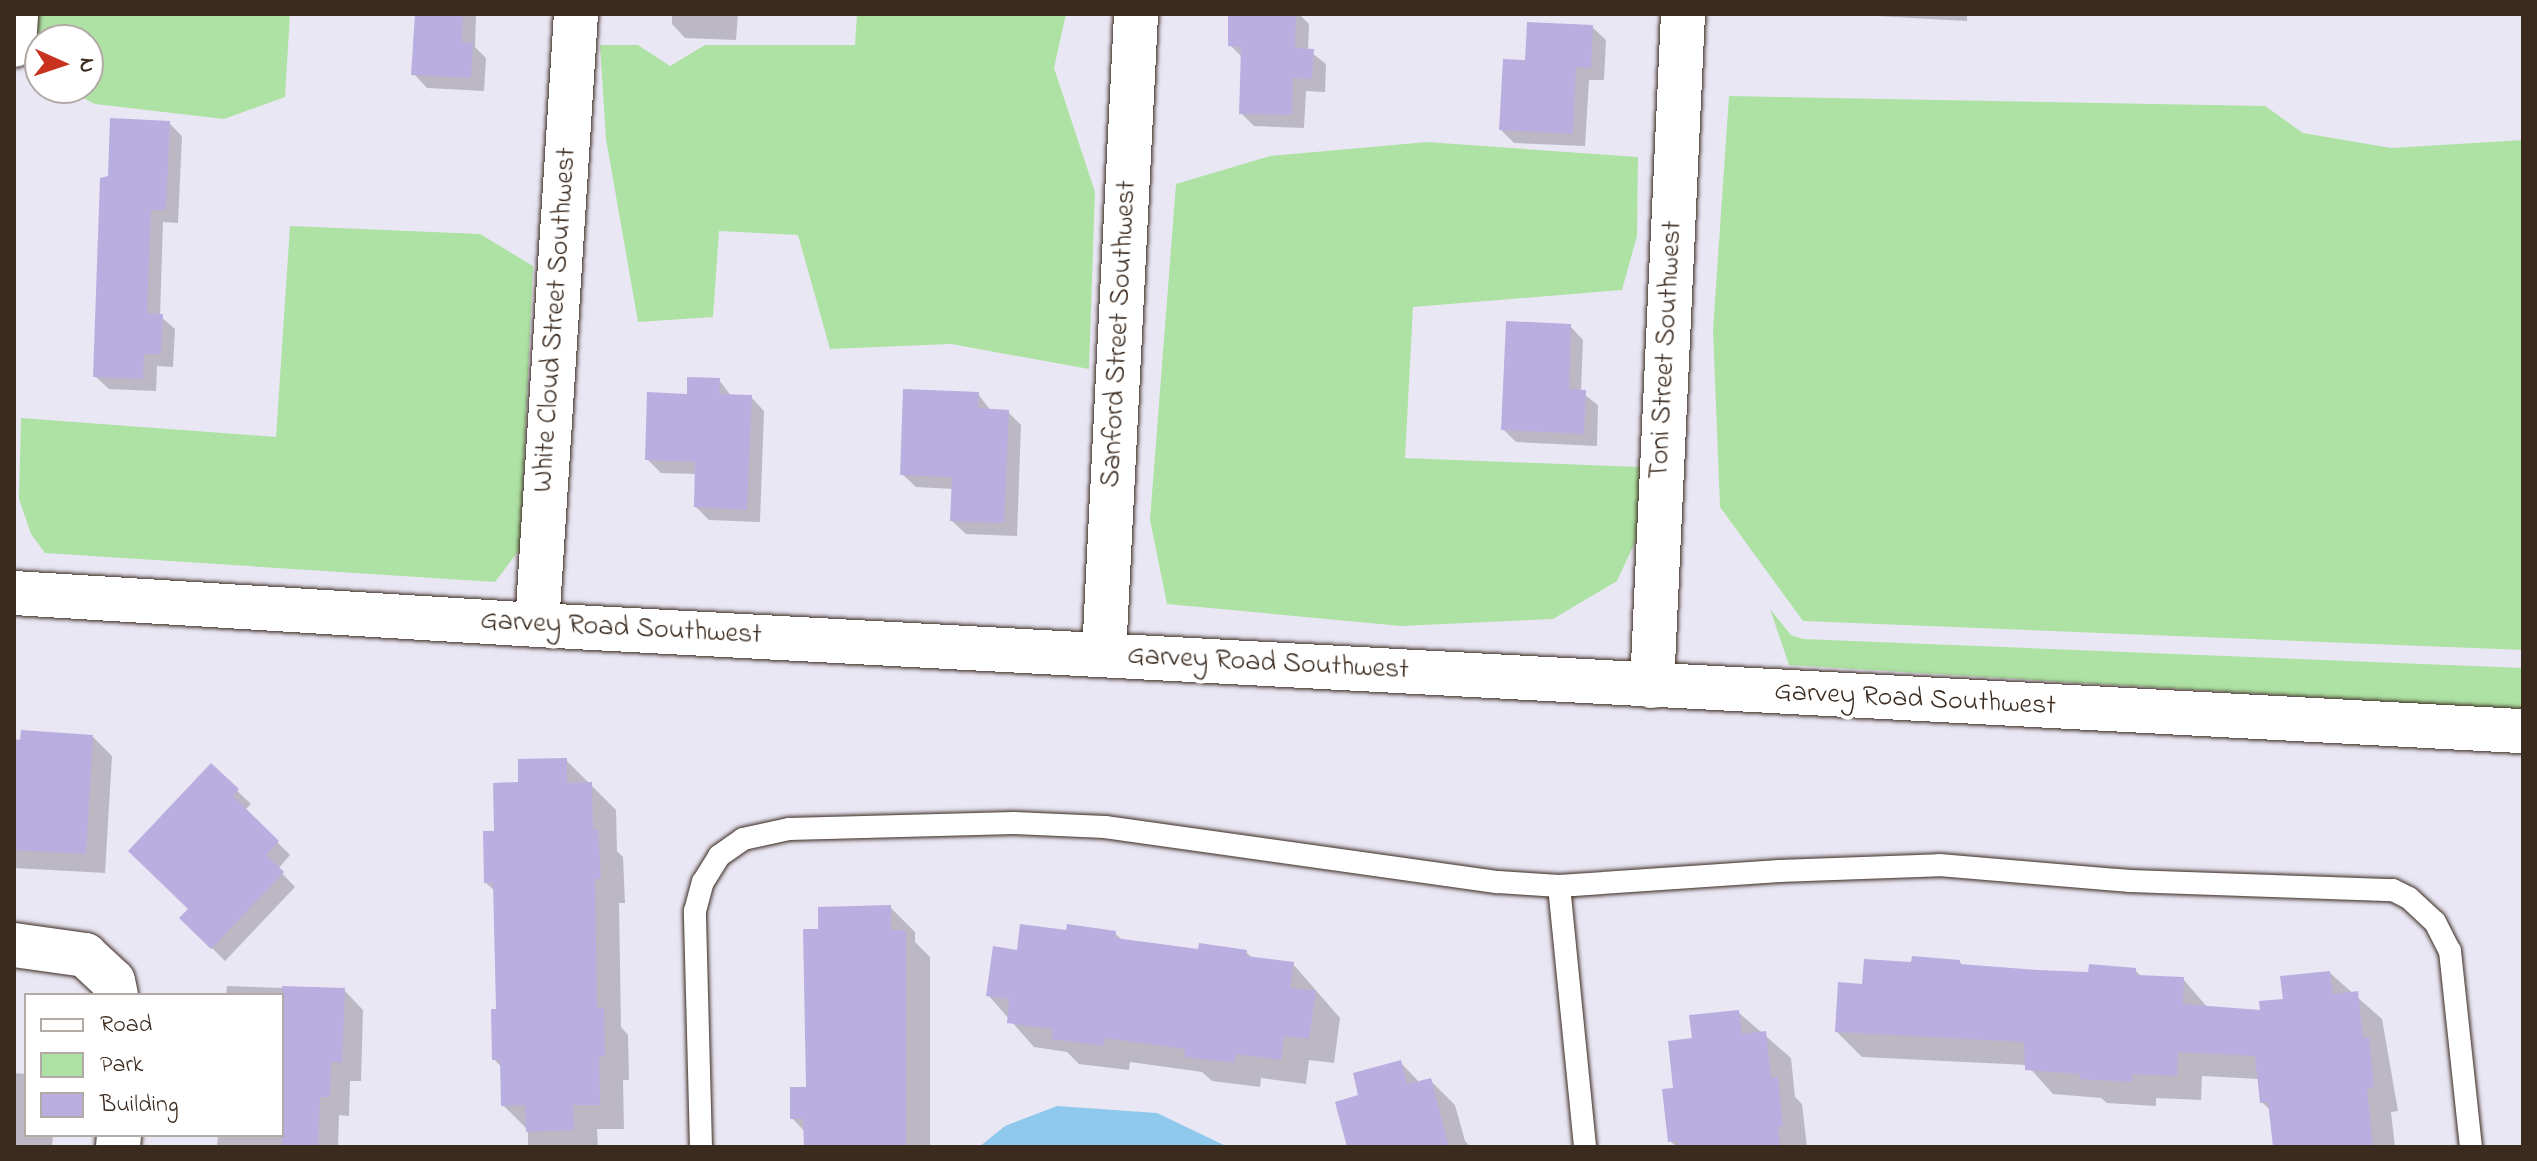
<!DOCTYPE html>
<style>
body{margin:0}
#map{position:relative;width:2537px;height:1161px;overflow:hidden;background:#eae7f5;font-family:"Indie Flower",sans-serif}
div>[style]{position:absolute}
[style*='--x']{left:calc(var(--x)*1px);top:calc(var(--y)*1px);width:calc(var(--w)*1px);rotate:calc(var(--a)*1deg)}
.green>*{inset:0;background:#aee2a4}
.water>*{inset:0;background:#8ec8ed}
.shadow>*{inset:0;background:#0003}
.building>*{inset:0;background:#b9aedf}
.roads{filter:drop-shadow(0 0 2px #3b2a1e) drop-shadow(0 0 2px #3b2a1e)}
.lane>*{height:22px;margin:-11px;padding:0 11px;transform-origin:11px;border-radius:11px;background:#fff}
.street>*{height:44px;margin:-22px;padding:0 22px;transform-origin:22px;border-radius:22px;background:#fff}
.secondary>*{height:44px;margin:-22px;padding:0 22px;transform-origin:22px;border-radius:22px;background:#fff}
span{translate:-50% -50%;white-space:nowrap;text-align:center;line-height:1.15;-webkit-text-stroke:8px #fff;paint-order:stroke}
.street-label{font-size:28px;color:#3b2a1e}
.frame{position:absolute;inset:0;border:16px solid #3b2a1e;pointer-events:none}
.legend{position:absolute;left:24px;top:993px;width:260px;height:144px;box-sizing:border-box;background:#fff;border:2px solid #b1aaa5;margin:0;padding:10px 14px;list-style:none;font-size:24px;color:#3b2a1e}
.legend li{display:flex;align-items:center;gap:16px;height:40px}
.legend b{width:40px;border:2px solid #b1aaa5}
.north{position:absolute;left:24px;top:24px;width:80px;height:80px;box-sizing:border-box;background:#fff;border:2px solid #b1aaa5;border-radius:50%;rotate:93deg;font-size:22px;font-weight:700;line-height:32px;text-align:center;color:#3b2a1e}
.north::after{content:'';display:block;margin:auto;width:28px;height:36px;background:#c8321e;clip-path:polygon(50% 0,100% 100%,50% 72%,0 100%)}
</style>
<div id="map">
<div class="green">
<div style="clip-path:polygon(39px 14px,290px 14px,285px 97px,224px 119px,95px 104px,64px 88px,88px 88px,88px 40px,40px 40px,40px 76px,34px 73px)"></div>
<div style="clip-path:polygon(857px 14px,1066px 14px,1054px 68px,1095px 192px,1089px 369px,951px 344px,830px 349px,798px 235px,719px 231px,713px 317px,638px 322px,606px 139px,600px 45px,638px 45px,670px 66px,705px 45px,855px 45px)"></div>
<div style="clip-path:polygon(1729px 96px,2265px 106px,2303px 133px,2391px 148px,2523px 140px,2523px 650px,1803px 621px,1720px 507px,1713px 330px)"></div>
<div style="clip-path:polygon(1427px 142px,1638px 157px,1637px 236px,1622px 290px,1413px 307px,1405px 458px,1640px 467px,1642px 527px,1617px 581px,1553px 619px,1401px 626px,1167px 604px,1150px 520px,1176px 184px,1270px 156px)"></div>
<div style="clip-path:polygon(290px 226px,480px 234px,533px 266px,520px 549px,495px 582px,45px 553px,31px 534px,19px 499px,21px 418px,276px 437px)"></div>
<div style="clip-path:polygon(1770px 609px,1791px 635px,1803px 639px,2523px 668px,2523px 710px,1789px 665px)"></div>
</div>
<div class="water">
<div style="clip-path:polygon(1057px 1106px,1157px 1113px,1228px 1147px,979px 1147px,1005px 1126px)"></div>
</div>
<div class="shadow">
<div style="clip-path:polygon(417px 14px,476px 14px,475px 47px,486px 58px,484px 91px,427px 88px,414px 74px)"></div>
<div style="clip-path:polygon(672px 14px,738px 14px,736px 40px,685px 38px,672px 24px)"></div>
<div style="clip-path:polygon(1231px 14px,1299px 14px,1309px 24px,1308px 50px,1326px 64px,1325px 92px,1306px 91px,1304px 128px,1254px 126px,1241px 113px,1243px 58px,1230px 45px)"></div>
<div style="clip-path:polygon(1840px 14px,1967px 14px,1967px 21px)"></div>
<div style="clip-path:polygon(1592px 27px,1606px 40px,1604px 80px,1589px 80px,1585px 146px,1514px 143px,1501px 130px,1527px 62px)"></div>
<div style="clip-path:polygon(169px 123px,182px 136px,178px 223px,163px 222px,160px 316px,175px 329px,173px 367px,157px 366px,156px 391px,109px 389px,95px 376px,110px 178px)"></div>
<div style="clip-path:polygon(1570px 326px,1583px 340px,1581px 392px,1598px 405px,1597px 446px,1516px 442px,1503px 429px)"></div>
<div style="clip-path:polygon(719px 380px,732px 397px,751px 397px,764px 411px,760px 522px,709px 520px,696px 507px,697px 474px,661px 473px,647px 459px,689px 396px)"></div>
<div style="clip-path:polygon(978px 394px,991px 411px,1008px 412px,1021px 425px,1017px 536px,966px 534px,952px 521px,954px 489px,916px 487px,902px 474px)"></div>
<div style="clip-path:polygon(92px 736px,112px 756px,105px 873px,14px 868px,14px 741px)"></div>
<div style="clip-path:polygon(566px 760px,616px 810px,617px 851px,623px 857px,625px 903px,619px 903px,621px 1027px,628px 1035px,629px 1080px,623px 1080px,624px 1129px,597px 1129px,598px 1147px,528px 1147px,528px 1130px,503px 1105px,502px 1068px,494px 1059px,498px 1011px,496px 892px,486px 883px,496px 833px,520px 784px)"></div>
<div style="clip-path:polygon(211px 766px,251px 804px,245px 810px,290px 855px,278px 869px,295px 887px,225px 961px,182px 918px,191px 909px)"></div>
<div style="clip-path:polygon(890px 907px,915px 932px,915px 942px,930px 957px,930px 1147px,806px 1147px,805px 1132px,792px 1118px,808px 1089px,821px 931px)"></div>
<div style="clip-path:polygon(1068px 933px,1115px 933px,1123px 941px,1200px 951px,1246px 952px,1253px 959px,1293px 964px,1340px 1018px,1334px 1063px,1309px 1060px,1306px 1084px,1261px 1078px,1260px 1087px,1212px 1081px,1202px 1072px,1130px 1062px,1129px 1070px,1079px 1064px,1067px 1052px,1034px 1047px,988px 995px,1018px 952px)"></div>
<div style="clip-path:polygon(1960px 962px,1964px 967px,2090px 974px,2135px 970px,2142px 977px,2183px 979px,2208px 1008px,2262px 1012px,2330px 973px,2382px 1019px,2398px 1111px,2391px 1112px,2395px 1147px,2275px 1147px,2271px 1111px,2262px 1102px,2259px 1079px,2202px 1076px,2201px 1100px,2156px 1098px,2156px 1106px,2107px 1103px,2101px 1098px,2053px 1094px,2027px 1065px,1862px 1057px,1837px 1032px,1864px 986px,1913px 964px)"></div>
<div style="clip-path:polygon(227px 986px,344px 990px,363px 1010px,361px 1081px,350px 1081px,349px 1116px,339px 1115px,338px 1147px,217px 1147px,218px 1135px,282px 1135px,282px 995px,226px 995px)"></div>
<div style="clip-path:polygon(1738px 1012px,1791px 1058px,1795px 1097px,1802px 1104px,1807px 1147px,1677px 1147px,1670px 1141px,1676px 1090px,1695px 1040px)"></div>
<div style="clip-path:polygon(1401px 1063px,1420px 1083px,1430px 1080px,1455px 1105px,1465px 1141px,1471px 1147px,1349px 1147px,1361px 1097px)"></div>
<div style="clip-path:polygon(14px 1073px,26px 1074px,26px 1135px,53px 1135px,52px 1147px,14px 1147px)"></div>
</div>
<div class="building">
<div style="clip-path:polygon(415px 14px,463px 14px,462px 42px,473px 43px,471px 78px,411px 75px)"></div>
<div style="clip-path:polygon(1228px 14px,1296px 14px,1295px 48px,1314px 49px,1312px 79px,1293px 78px,1292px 115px,1239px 114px,1241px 47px,1228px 46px)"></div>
<div style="clip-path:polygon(1527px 22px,1593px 25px,1591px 68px,1576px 67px,1573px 134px,1499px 130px,1503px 59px,1525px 60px)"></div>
<div style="clip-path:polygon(110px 118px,170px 121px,166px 210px,151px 210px,147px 313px,163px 314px,161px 354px,144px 354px,143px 379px,93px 377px,100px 178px,108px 176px)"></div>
<div style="clip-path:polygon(1506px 321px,1571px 324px,1569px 389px,1586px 390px,1584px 434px,1501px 430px)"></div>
<div style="clip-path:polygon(687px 377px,720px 378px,719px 394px,752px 395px,747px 510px,694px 507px,695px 462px,645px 460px,647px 392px,687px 394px)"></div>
<div style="clip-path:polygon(903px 389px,979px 392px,978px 408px,1009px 410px,1004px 523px,950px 521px,952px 477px,900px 475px)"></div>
<div style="clip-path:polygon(21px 730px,93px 735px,86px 854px,14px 850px,14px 739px,20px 740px)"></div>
<div style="clip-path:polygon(567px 758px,567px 783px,592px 782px,593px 830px,598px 829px,601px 879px,595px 879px,597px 1008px,604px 1008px,605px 1056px,599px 1056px,600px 1105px,573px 1105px,574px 1130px,526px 1132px,525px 1105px,501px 1106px,500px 1060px,492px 1060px,491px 1009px,496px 1009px,493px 883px,484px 883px,483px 831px,494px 831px,493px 783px,518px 782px,518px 759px)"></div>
<div style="clip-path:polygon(211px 763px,239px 789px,233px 796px,279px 841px,266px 855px,284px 872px,211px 949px,179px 918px,188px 909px,128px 851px)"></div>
<div style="clip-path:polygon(891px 905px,891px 930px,906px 930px,906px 1147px,804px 1147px,803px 1119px,790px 1119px,790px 1087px,806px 1087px,803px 929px,818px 929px,818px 907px)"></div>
<div style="clip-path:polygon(1020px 924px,1066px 930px,1067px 924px,1116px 931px,1115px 938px,1198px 949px,1199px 943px,1247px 950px,1246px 956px,1294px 962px,1290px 988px,1316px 991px,1309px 1039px,1284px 1036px,1281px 1060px,1236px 1054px,1235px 1063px,1184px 1057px,1185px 1049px,1105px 1038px,1104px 1046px,1052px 1039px,1053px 1029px,1007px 1023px,1009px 999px,986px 996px,993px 946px,1017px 950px)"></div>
<div style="clip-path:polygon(1912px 956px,1960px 960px,1960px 964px,2038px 970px,2088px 972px,2089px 964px,2136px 968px,2136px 975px,2184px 977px,2183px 1004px,2260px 1010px,2259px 1001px,2283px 999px,2280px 976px,2330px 971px,2333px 994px,2358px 991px,2363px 1038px,2369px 1037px,2374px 1087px,2367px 1088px,2373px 1147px,2273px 1147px,2268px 1102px,2260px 1103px,2255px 1056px,2178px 1052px,2177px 1076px,2132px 1074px,2132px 1082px,2080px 1079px,2080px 1074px,2025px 1070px,2024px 1042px,1835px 1032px,1838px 982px,1862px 984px,1864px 959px,1911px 962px)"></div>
<div style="clip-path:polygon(282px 986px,345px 988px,342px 1063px,331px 1062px,330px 1097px,320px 1097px,318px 1147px,282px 1147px)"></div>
<div style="clip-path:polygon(1739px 1010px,1742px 1034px,1766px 1031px,1771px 1078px,1778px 1077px,1783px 1126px,1778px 1127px,1780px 1147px,1678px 1147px,1677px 1141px,1668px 1142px,1662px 1089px,1673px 1088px,1668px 1041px,1692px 1038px,1689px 1015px)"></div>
<div style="clip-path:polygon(1401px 1060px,1407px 1084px,1431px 1078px,1449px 1147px,1347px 1147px,1335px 1102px,1358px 1095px,1353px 1073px)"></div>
</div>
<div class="roads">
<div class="lane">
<div style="--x:1559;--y:886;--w:262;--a:84.3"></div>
<div style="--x:701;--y:1147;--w:236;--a:-91.5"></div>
<div style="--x:695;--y:911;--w:30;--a:-75"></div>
<div style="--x:703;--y:882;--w:31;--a:-58"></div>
<div style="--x:719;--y:856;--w:29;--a:-35"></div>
<div style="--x:743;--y:839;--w:47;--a:-12.3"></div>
<div style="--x:789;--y:829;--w:225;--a:-1.5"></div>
<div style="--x:1014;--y:823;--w:91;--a:2.5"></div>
<div style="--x:1105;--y:827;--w:397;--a:8"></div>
<div style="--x:1498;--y:882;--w:61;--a:3.8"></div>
<div style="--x:1559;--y:886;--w:221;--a:-3.9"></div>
<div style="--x:1779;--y:871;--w:160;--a:-2.1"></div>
<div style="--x:1939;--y:865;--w:192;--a:4.8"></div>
<div style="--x:2130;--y:881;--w:263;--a:2"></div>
<div style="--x:2393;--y:890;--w:18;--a:27"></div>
<div style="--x:2409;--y:898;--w:35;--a:43"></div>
<div style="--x:2435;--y:922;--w:33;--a:63"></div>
<div style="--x:2450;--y:951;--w:197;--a:83.9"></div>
</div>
<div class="street">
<div style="--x:14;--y:45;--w:31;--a:-86"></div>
<div style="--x:537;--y:625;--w:612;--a:-86.35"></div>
<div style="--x:1104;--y:655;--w:642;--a:-87.14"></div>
<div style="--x:1652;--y:686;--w:673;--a:-87.36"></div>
<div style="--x:14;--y:945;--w:72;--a:8"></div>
<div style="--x:85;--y:955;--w:38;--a:43"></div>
<div style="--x:113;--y:981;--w:14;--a:78"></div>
<div style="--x:118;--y:1147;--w:12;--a:-85"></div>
</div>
<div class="secondary">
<div style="--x:14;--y:593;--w:524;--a:3.5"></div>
<div style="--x:537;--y:625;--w:1989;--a:3.06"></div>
</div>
</div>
<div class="street-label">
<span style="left:556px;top:320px;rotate:-86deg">White Cloud Street Southwest</span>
<span style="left:1120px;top:334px;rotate:-87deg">Sanford Street Southwest</span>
<span style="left:1667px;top:350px;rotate:-87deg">Toni Street Southwest</span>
<span style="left:621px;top:629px;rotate:3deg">Garvey Road Southwest</span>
<span style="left:1268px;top:664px;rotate:3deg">Garvey Road Southwest</span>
<span style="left:1915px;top:700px;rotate:3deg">Garvey Road Southwest</span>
</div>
<div class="frame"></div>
<ul class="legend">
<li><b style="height:10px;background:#fff"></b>Road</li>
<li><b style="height:22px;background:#aee2a4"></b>Park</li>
<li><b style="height:22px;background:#b9aedf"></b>Building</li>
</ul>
<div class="north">N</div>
</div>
